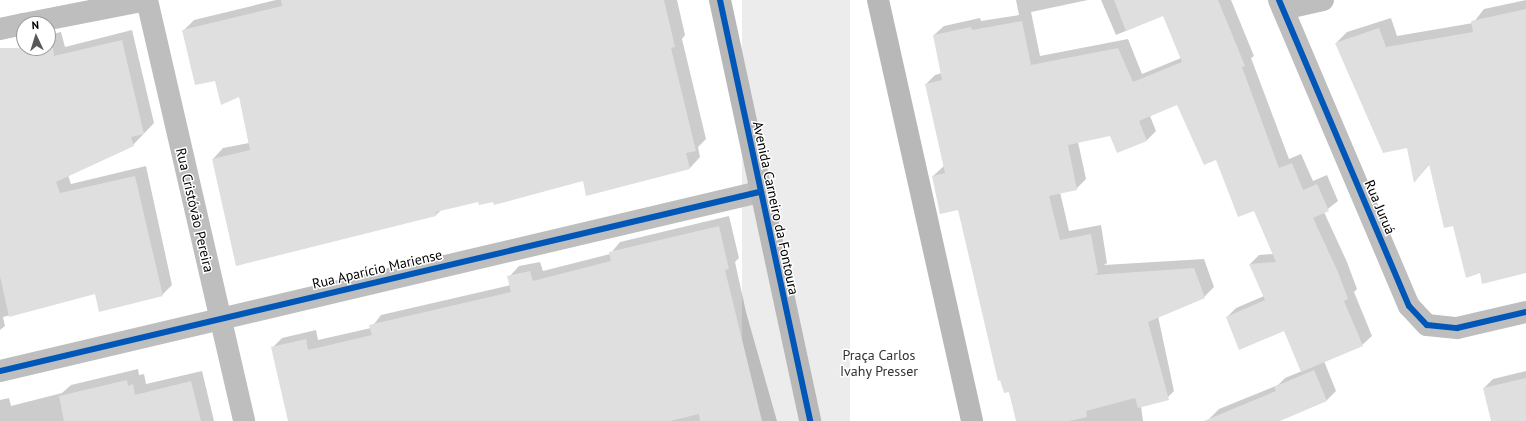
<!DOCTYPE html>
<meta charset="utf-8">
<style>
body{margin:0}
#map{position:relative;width:1526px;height:421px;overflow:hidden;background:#fff;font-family:"PT Sans",sans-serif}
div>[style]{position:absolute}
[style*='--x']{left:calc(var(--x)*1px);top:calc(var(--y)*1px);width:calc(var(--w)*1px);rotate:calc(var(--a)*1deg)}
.green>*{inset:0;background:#ececec;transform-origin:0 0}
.shadow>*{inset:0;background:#0003}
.building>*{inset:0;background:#dfdfdf}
.minor>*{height:22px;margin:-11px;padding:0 11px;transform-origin:11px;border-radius:11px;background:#bebebe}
.secondary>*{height:22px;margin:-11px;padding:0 11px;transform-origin:11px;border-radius:11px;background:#b8b8b8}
.cycleway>*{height:6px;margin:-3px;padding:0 3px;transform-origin:3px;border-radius:3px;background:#0057b8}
span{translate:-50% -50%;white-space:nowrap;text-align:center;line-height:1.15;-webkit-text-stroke:3px #fff;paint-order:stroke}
.street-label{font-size:14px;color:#000}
.park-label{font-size:14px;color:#333}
.north{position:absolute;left:16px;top:16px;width:40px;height:40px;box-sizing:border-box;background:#fff;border:1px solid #999;border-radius:50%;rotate:356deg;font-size:11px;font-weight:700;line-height:16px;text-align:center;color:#000}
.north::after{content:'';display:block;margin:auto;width:14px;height:18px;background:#595959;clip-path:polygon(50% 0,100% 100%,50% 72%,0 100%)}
</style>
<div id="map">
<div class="green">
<div style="left:742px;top:0;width:108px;height:432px"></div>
</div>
<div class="shadow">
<div style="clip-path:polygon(276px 0,677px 0,685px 35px,682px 39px,706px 139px,698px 147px,700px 157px,690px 168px,584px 179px,494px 201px,479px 201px,441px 210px,436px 215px,213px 159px,223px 148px,249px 143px,240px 96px,216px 79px,183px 31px,194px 20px)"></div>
<div style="clip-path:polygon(1016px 0,1088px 0,1031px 12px,1040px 56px,1128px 39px,1142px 74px,1181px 58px,1164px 15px,1116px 35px,1101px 0,1231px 0,1254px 56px,1251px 58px,1289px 159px,1301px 154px,1313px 181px,1327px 175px,1338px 201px,1324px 212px,1347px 262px,1357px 289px,1354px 292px,1372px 336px,1362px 345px,1324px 361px,1336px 391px,1327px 400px,1277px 421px,1210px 421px,1209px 419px,1219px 409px,1278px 385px,1285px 378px,1302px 371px,1284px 330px,1227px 317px,1236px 308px,1264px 296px,1250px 264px,1259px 255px,1273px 254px,1254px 209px,1178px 103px,1150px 116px,1156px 131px,1147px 140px,1110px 135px,1078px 142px,1086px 179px,1076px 189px,1060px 192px,1069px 231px,1101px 225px,1107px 263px,1104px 265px,1204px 259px,1214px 287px,1204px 297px,1155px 302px,1174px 391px,1164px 401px,1141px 406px,1143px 421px,1017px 421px,959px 209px,933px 176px,944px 166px,926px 84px,935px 75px,942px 73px,934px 35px,944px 26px,980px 18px,981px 21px,1019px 15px)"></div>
<div style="clip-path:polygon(1526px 0,1526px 272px,1480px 272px,1453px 225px,1430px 164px,1415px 181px,1407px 146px,1336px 43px,1347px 32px,1391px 18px,1397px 36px,1473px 23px,1484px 9px)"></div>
<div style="clip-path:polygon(132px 30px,154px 123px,133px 145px,68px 175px,71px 184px,146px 166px,172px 285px,162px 295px,96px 293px,3px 317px,5px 326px,0 330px,0 57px,14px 54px,24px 44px,24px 48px,48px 48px,48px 35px,61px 32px,65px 47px)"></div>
<div style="clip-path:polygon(729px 216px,739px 258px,735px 262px,746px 312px,777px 421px,290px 421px,272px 348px,282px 338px,316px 330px,318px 340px,371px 328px,381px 315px,511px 285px,509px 277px,519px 266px,540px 262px,543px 271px,610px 254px,620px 242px)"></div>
<div style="clip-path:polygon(138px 369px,139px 375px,144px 374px,146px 384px,202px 371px,214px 421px,0 421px,0 400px,9px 398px,11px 406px,62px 393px,71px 385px)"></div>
<div style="clip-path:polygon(1526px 371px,1526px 421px,1492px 421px,1484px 388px,1493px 379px)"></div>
</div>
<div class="building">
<div style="clip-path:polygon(281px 0,664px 0,675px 47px,671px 48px,696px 151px,686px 153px,690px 169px,586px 196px,583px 181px,494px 205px,493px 202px,479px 205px,478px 202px,436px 212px,436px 216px,236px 266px,212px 159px,250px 150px,239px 97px,221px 105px,215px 81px,195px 85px,182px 30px,282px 6px)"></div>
<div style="clip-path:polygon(1114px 0,1218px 0,1245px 66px,1242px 67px,1279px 168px,1292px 163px,1303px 190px,1317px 184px,1329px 211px,1313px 218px,1338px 272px,1348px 299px,1344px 301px,1363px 346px,1301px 372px,1284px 331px,1239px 350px,1226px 317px,1265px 300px,1249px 264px,1276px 262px,1254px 211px,1238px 217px,1216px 160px,1204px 165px,1177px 105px,1139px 121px,1147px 141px,1117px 153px,1110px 136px,1068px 145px,1077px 190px,1049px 196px,1060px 240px,1091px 234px,1098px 273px,1094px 275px,1194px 268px,1205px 298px,1148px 322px,1169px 400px,1138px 408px,1135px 398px,1086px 411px,1087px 417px,1069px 421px,1016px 421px,1009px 392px,1004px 393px,1000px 380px,998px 381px,958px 210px,940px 214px,932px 176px,945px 173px,925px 84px,942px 80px,933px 35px,971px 27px,972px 30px,1022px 21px,1031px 65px,1118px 48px,1133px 82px,1182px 62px,1163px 16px,1126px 31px)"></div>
<div style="clip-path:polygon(1526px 9px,1526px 273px,1482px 284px,1480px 273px,1466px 278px,1453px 226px,1444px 228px,1429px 164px,1414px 183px,1407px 148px,1383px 153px,1335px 43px,1379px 28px,1386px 47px,1473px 32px,1471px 21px)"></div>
<div style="clip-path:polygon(122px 40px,144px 134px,131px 137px,134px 146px,56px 182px,60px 193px,135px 176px,163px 296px,99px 312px,95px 294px,9px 317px,0 276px,0 48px,53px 48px,54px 56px)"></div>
<div style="clip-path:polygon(719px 226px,729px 269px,725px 270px,762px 421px,700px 421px,699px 414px,670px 421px,288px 421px,271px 347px,306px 339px,308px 350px,372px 335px,369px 325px,511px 292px,507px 276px,530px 271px,533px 281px,611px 261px,609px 252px)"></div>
<div style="clip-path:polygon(1314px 370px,1327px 401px,1280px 421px,1204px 421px,1276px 391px,1274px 387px)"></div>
<div style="clip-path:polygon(1526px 378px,1526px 421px,1491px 421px,1483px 388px)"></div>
<div style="clip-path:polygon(127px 380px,128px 386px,133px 384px,135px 395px,191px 381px,201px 421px,64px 421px,59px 396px)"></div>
</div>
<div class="minor">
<div style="--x:147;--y:0;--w:432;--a:77"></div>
<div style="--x:1279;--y:0;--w:332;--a:67"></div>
<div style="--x:1409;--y:306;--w:26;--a:47"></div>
<div style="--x:1427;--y:325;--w:30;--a:6"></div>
<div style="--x:1457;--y:328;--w:71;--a:-13.1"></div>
<div style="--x:1283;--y:9;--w:41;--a:-12.7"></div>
<div style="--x:24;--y:24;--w:124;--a:-11.1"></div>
<div style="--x:0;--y:29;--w:25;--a:-12"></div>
<div style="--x:0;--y:371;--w:780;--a:-13.27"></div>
</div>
<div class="secondary">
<div style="--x:720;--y:0;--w:431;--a:77.9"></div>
<div style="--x:878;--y:0;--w:431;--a:77.4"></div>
</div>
<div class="cycleway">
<div style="--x:720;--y:0;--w:431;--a:77.9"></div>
<div style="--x:1279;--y:0;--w:332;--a:67"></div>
<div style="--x:1409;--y:306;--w:26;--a:47"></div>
<div style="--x:1427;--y:325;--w:30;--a:6"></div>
<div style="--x:1457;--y:328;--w:71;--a:-13.1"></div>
<div style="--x:0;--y:371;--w:780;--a:-13.27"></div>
</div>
<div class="street-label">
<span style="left:1380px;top:207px;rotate:67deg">Rua Juruá</span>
<span style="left:776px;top:208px;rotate:78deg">Avenida Carneiro da Fontoura</span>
<span style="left:195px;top:210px;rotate:77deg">Rua Cristóvão Pereira</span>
<span style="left:377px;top:269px;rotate:-13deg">Rua Aparício Mariense</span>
</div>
<div class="park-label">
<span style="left:879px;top:363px">Praça Carlos<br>Ivahy Presser</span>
</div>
<div class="north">N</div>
</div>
